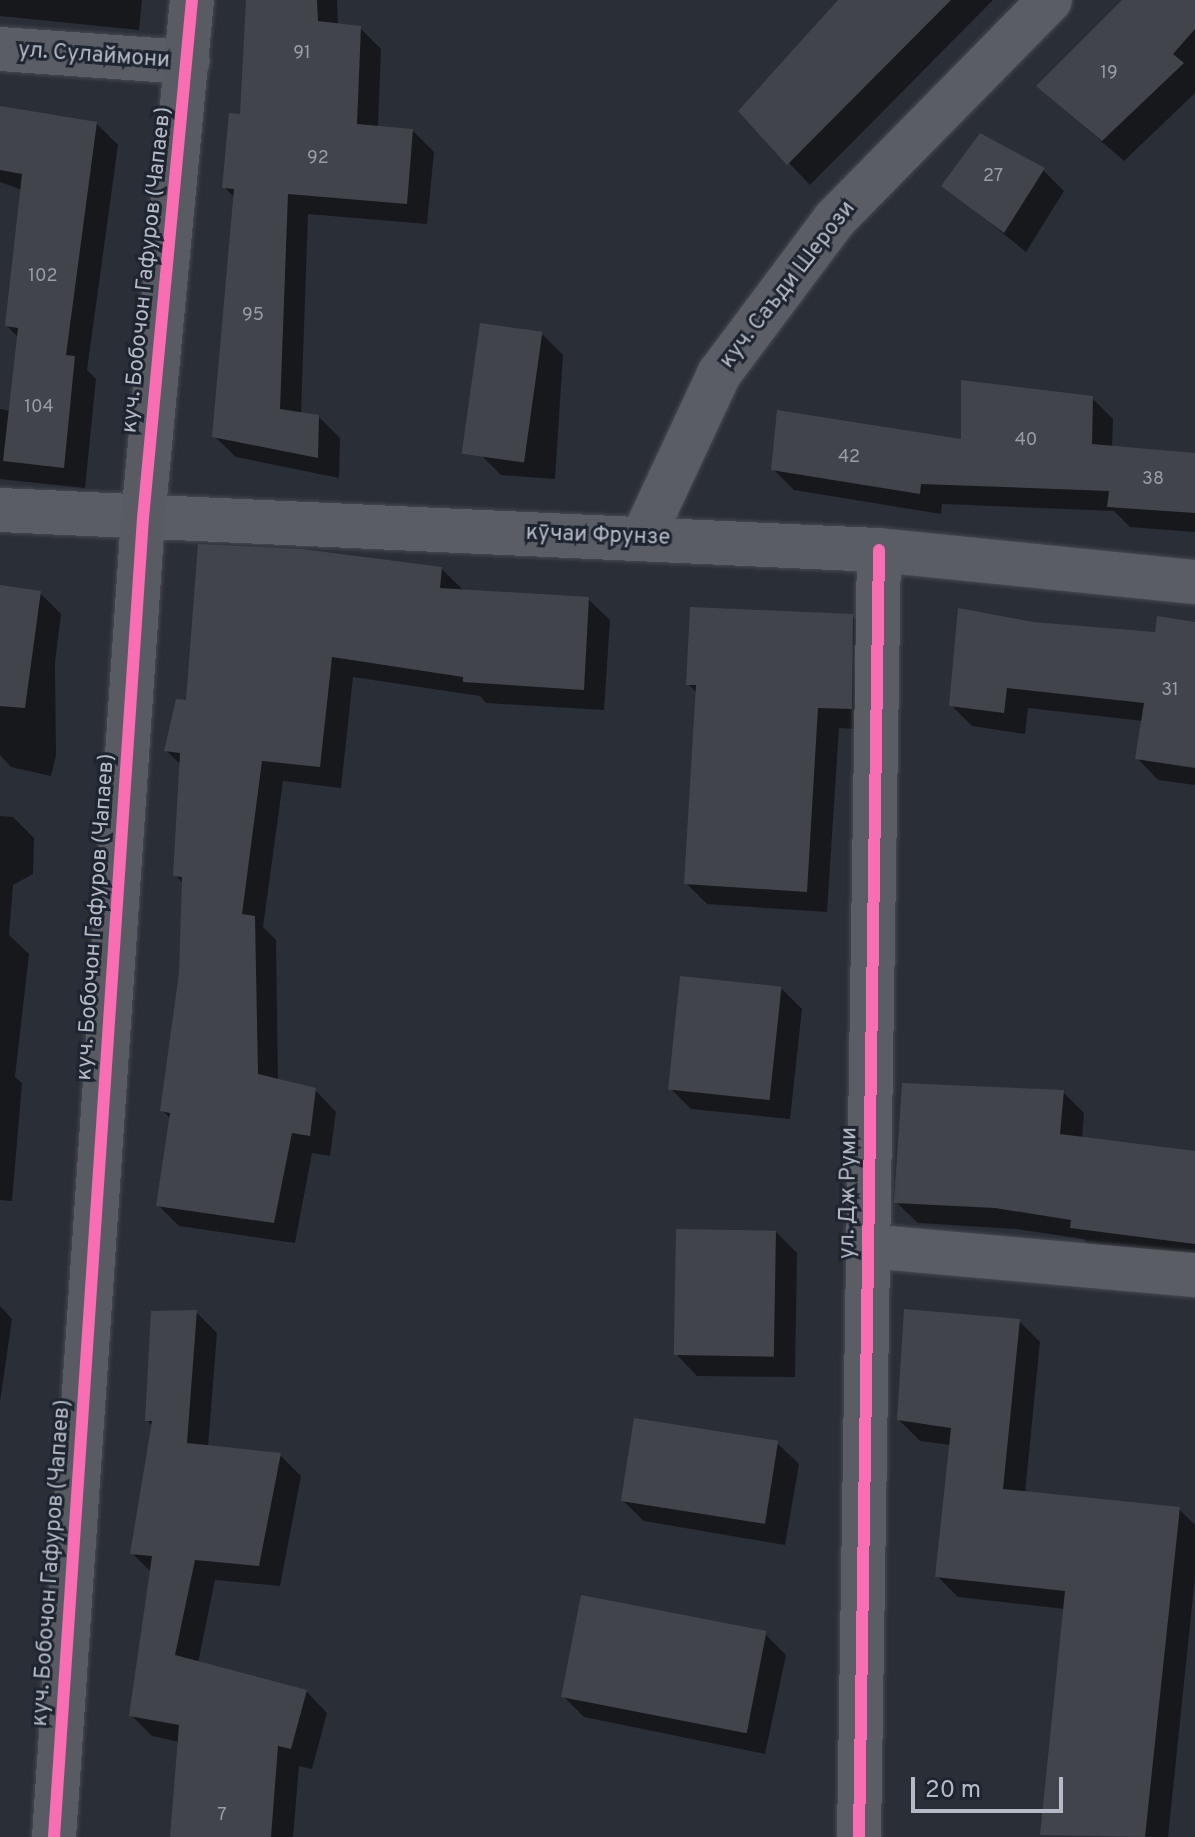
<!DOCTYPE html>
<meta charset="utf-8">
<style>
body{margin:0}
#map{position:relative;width:1195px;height:1837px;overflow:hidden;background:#2a2e36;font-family:Overpass,sans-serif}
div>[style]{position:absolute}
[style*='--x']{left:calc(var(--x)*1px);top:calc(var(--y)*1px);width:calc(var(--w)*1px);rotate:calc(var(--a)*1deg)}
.shadow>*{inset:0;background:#0007}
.building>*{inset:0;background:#41454b;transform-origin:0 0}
.roads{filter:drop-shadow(0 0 2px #46494f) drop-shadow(0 0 2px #46494f)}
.street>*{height:44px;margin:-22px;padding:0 22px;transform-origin:22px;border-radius:22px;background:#5a5d64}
.secondary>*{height:44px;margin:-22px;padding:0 22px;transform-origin:22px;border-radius:22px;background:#585c62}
.cycleway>*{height:12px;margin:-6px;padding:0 6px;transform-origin:6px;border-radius:6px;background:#f96db3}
span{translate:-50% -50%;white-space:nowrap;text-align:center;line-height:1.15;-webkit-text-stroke:6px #1e2530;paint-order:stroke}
.number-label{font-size:18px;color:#989ea7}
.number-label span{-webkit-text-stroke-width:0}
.street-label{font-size:22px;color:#b5bbc6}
.scale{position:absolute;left:911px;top:1777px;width:152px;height:36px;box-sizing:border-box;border:4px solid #b5bbc6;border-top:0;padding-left:10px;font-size:24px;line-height:28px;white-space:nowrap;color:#b5bbc6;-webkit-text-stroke:6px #1e2530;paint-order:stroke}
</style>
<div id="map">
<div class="shadow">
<div style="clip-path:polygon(0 0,142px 0,139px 30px,0 16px)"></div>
<div style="clip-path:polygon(248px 0,337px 0,338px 25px,360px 28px,381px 49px,378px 128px,413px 131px,434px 152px,427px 224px,308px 214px,301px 414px,319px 417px,340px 438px,339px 478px,236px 457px,214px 436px,235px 198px,224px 187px,242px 117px)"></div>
<div style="clip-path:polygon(840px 0,993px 0,810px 185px,740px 111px)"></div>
<div style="clip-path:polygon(1125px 0,1195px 0,1195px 93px,1124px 161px,1038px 86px)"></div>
<div style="clip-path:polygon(0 108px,96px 123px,118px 145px,87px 370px,96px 379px,85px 488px,0 479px,0 409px,11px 411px,19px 338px,7px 326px,22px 190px,0 182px)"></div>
<div style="clip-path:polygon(1043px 170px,1064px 191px,1026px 252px,944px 186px)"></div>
<div style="clip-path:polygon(542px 334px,563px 355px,555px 479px,501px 475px,480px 454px)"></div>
<div style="clip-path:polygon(1092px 398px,1113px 419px,1112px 448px,1195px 455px,1195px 532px,1130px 527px,1114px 511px,942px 504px,941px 514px,794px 490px,773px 469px,963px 441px)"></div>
<div style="clip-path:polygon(441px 568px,463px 590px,588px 599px,610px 620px,604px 710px,486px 703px,480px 696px,353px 677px,341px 788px,283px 781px,263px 927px,276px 940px,278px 1081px,315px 1090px,336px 1112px,330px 1156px,312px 1153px,295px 1243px,179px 1226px,158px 1205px,171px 1119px,162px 1110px,181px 973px,184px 884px,175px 875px,182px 766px,167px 751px,188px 702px)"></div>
<div style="clip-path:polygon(0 587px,40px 593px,61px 614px,55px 663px,56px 755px,51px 776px,11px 767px,0 755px)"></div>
<div style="clip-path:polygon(852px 616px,873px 637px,872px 730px,839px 728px,827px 912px,707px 904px,686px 883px,697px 693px,688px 684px)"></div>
<div style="clip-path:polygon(1033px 624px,1156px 634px,1195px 624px,1195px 785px,1158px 780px,1137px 758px,1143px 721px,1028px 708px,1025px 734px,972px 726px,951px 705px)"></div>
<div style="clip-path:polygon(0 816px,13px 817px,34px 838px,33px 874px,13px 885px,9px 935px,29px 954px,15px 1077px,22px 1083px,12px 1201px,0 1200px)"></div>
<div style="clip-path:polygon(781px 988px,802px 1009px,790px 1119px,691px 1109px,670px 1088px)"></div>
<div style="clip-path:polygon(1063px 1092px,1084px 1113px,1082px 1139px,1195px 1153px,1195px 1262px,1093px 1248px,1083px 1239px,1017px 1229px,918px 1223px,896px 1202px)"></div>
<div style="clip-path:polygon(776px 1232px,797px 1253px,795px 1377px,697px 1376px,676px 1354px)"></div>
<div style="clip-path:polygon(0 1306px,12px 1319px,0 1402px)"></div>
<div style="clip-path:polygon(196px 1312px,217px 1333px,208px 1447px,280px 1455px,301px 1476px,280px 1586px,215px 1580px,198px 1663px,306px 1691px,327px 1713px,312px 1769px,299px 1766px,293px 1837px,172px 1837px,179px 1742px,152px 1736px,131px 1715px,152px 1573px,132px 1553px,153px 1427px,147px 1420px)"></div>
<div style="clip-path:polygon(1019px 1321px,1040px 1342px,1025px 1493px,1179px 1509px,1195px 1525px,1195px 1577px,1168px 1837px,1042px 1834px,1065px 1609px,958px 1597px,937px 1576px,951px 1445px,920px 1441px,899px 1420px)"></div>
<div style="clip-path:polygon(777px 1443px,799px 1464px,785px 1545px,644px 1521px,622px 1500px)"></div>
<div style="clip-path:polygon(765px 1634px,786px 1655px,765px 1754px,584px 1717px,563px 1696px)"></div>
</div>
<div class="building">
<div style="clip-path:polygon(246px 0,317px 0,318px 21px,361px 26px,357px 124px,413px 129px,407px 204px,288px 194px,280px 409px,319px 415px,318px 458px,212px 437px,234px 189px,222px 188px,229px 113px,240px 114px)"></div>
<div style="clip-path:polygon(838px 0,951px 0,787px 165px,738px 111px)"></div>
<div style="clip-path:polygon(1122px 0,1195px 0,1195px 29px,1173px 54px,1184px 63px,1102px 141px,1036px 86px)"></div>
<div style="clip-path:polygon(0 106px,97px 122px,66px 355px,75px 356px,64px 468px,3px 461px,18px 328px,5px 326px,22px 174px,0 170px)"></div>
<div style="clip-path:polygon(980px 133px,1045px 168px,1004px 233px,941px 186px)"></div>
<div style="left:480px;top:323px;width:63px;height:132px;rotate:8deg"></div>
<div style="clip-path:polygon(961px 380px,1093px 396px,1092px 444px,1195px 453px,1195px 513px,1107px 507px,1109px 491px,921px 484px,920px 494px,771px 470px,777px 410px,961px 439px)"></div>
<div style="clip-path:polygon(198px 544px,302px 549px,442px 567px,440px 588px,589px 597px,584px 690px,463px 682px,463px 677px,332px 657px,320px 767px,262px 761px,242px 914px,255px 916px,258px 1074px,316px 1088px,310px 1136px,292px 1133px,274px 1223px,156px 1206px,170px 1113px,160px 1111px,179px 973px,182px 877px,173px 876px,180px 753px,164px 751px,176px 699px,186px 700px)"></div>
<div style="clip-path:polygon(0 585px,41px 591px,25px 708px,0 706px)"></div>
<div style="clip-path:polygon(690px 607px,853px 614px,852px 709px,818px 708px,807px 892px,684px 884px,696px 685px,686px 685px)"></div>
<div style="clip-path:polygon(958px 608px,1033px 622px,1155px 632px,1157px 616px,1195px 622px,1195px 768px,1135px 759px,1144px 703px,1007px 688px,1004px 713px,949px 706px)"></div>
<div style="left:680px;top:976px;width:102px;height:114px;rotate:6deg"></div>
<div style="clip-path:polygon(902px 1083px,1064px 1090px,1060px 1134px,1195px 1151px,1195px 1244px,1070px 1228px,1071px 1220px,995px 1208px,894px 1203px)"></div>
<div style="left:676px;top:1229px;width:100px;height:126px;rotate:1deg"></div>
<div style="clip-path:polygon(904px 1309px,1020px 1319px,1003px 1489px,1180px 1507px,1145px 1837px,1040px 1835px,1065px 1591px,935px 1577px,951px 1428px,897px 1420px)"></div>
<div style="clip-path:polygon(197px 1310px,187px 1443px,281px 1453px,259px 1566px,195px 1560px,175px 1655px,307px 1690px,291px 1749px,278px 1746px,271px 1837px,170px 1837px,179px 1725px,129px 1716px,152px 1556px,130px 1554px,152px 1421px,145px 1421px,151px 1311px)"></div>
<div style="left:634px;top:1418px;width:146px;height:84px;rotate:9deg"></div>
<div style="left:581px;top:1595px;width:189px;height:104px;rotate:11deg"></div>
</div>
<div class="roads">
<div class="street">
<div style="--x:0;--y:49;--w:188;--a:4"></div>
<div style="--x:0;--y:510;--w:880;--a:2.61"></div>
<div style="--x:879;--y:550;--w:318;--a:5.8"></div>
<div style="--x:643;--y:537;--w:180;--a:-65"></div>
<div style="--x:719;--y:374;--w:192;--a:-53.2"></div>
<div style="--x:834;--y:220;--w:308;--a:-45.5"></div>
<div style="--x:868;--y:1246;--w:328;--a:5.1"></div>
<div style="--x:859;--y:1837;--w:1287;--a:-89.11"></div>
</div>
<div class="secondary">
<div style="--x:54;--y:1837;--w:1322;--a:-86.14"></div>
<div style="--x:143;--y:518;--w:520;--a:-84.6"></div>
</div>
</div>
<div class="cycleway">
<div style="--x:54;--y:1837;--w:1322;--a:-86.14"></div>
<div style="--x:143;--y:518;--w:520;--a:-84.6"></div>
<div style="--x:859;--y:1837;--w:1287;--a:-89.11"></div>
</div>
<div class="number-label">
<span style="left:302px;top:54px">91</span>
<span style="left:1109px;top:74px">19</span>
<span style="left:318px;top:159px">92</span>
<span style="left:993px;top:177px">27</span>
<span style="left:43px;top:277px">102</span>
<span style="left:253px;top:316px">95</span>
<span style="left:39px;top:408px">104</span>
<span style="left:1026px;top:441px">40</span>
<span style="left:849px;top:458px">42</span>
<span style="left:1153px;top:480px">38</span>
<span style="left:1170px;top:691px">31</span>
<span style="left:222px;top:1816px">7</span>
</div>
<div class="street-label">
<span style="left:94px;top:56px;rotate:4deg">ул. Сулаймони</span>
<span style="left:147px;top:270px;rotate:-84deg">куч. Бобочон Гафуров (Чапаев)</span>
<span style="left:788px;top:285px;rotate:-52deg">куч. Саъди Шерози</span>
<span style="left:598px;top:536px;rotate:2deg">кӯчаи Фрунзе</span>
<span style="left:96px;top:917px;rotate:-86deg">куч. Бобочон Гафуров (Чапаев)</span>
<span style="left:849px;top:1193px;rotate:-89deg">ул. Дж Руми</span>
<span style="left:52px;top:1563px;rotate:-86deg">куч. Бобочон Гафуров (Чапаев)</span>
</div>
<div class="scale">20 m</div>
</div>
